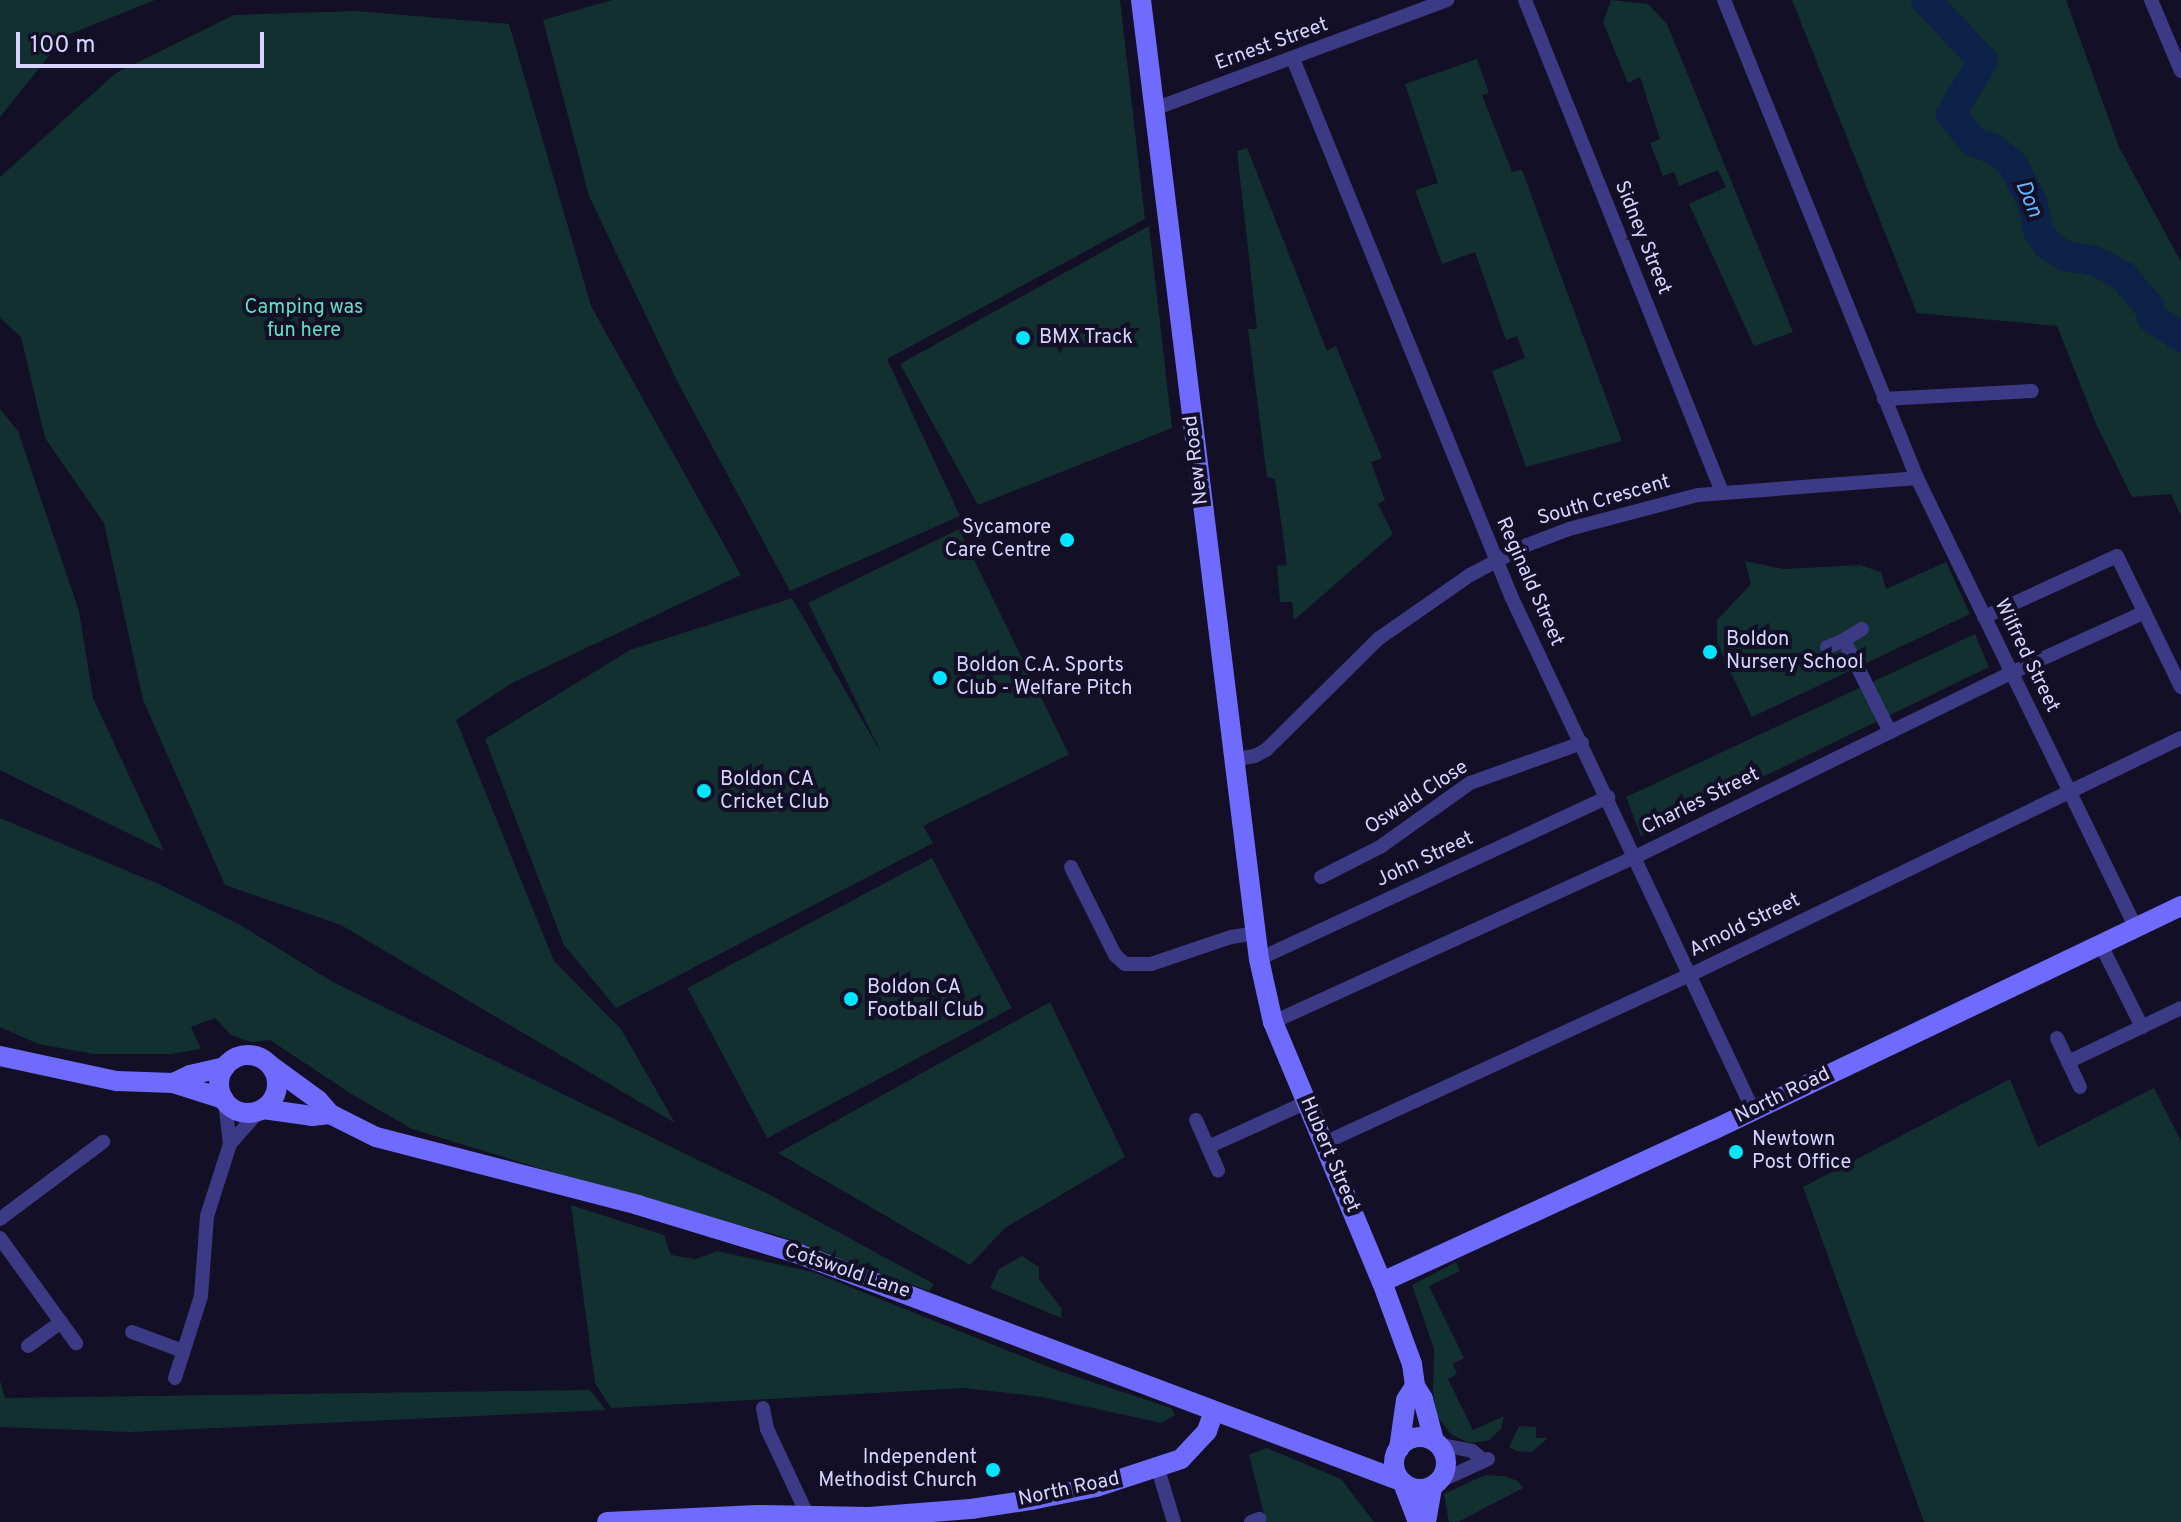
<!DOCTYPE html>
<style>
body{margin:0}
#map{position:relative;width:2181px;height:1522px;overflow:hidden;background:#130f26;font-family:Overpass,sans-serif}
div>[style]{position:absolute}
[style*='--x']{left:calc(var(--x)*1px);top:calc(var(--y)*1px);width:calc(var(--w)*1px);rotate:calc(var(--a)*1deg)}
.green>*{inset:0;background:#12302f;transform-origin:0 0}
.river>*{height:30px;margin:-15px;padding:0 15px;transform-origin:15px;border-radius:15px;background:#0c2248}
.street>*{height:14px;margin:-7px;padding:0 7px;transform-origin:7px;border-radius:7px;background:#3d3a85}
.secondary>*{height:20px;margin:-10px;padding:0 10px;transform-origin:10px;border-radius:10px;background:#6f6bff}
.secondary>.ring{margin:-10px;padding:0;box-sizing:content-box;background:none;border:20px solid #6f6bff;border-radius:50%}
.dots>*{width:22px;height:22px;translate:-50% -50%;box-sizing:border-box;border:4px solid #130f26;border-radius:50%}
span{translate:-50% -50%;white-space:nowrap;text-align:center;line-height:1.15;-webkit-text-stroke:8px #130f26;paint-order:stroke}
.street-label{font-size:20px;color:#d9d4ff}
.park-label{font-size:20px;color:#5fe0c0}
.poi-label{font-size:20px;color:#d9d4ff}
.left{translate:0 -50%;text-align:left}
.right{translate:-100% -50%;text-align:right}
.water-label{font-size:22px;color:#62b6ff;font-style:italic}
.scale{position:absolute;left:16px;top:32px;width:248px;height:36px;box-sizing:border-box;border:4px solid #d9d4ff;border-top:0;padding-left:10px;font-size:24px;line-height:28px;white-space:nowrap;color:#d9d4ff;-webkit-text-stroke:6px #130f26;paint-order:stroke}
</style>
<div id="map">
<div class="green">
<div style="clip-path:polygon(0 0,155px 0,65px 36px,0 117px)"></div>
<div style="clip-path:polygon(612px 0,1120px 0,1145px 219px,887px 359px,960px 516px,790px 591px,677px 381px,589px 196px,543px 20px)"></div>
<div style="clip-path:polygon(1611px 0,1648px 4px,1667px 24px,1793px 332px,1754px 346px,1689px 204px,1726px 187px,1718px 170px,1679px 186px,1674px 172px,1663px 176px,1650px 143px,1660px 139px,1640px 77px,1628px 83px,1603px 22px)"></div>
<div style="clip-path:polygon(1792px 0,2066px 0,2119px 147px,2181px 262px,2181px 516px,2171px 494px,2132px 497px,2096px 424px,2057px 326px,1917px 313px)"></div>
<div style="clip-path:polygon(356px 11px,509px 24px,591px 306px,741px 575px,512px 683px,456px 720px,554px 961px,621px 1029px,675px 1123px,341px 925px,225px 885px,143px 700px,104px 523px,45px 438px,21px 337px,0 318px,0 177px,116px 73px,234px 15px)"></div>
<div style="clip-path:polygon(1477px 59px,1489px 93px,1482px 95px,1512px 172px,1522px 170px,1622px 441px,1526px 467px,1492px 371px,1525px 358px,1517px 336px,1506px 340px,1475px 252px,1442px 264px,1415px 190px,1438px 183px,1405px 84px)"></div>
<div style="clip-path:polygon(1247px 148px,1327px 351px,1336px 346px,1382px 458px,1371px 462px,1385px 500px,1378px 504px,1393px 534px,1294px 620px,1292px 602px,1280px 602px,1277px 566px,1287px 565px,1275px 479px,1267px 477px,1248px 329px,1257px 329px,1237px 151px)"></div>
<div style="clip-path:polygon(1149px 226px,1172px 428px,978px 505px,900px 364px)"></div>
<div style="clip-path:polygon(0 409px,18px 431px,79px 611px,93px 698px,164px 851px,0 770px)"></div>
<div style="left:959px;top:529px;width:251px;height:168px;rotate:64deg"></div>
<div style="clip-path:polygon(1745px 561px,1784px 569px,1860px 565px,1881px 572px,1886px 589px,1946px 562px,1970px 614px,1752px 717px,1717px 644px,1717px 620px,1751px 584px)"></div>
<div style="clip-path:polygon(792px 598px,933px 843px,616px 1008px,564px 945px,485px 739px,630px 650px)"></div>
<div style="clip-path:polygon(1975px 634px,1989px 667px,1641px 836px,1626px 797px)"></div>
<div style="clip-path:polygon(0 818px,161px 885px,242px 926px,333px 982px,770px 1195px,934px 1284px,929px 1291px,776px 1235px,630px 1196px,412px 1129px,353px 1095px,270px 1040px,251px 1042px,231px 1035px,215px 1018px,191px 1027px,201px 1049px,170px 1054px,94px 1054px,38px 1044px,0 1027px)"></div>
<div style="left:932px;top:858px;width:170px;height:277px;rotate:62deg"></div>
<div style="clip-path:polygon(1050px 1002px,1125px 1157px,1005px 1228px,970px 1265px,778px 1153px)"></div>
<div style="clip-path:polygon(2010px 1079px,2038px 1147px,2154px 1088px,2181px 1141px,2181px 1522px,1924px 1522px,1803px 1187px)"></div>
<div style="clip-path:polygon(571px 1205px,664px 1235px,671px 1255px,696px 1259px,717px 1251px,813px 1272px,1056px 1370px,1171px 1408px,1175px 1415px,1161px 1423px,1042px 1397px,964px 1388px,611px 1408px,595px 1383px)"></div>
<div style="clip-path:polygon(1022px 1256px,1039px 1267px,1039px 1279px,1062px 1309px,1061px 1318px,990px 1288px,999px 1269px)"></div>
<div style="clip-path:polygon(1456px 1262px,1460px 1271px,1429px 1286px,1464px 1358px,1453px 1364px,1457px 1374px,1448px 1379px,1473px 1430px,1504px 1416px,1501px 1429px,1488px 1441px,1469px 1443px,1451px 1434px,1437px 1416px,1433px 1390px,1434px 1349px,1412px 1285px)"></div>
<div style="clip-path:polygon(0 1380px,5px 1398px,590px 1390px,606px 1410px,130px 1432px,0 1427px)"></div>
<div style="clip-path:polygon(1519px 1426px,1536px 1427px,1536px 1438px,1548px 1438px,1532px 1452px,1516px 1451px,1509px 1447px)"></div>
<div style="clip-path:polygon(1267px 1448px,1341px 1479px,1374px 1522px,1266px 1522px,1249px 1455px)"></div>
<div style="clip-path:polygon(1485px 1475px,1504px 1476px,1518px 1481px,1523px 1488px,1458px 1522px,1449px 1522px,1444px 1494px)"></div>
</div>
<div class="river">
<div style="--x:1926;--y:0;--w:83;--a:46.9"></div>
<div style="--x:1983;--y:61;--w:62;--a:121.1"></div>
<div style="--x:1951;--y:114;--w:36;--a:51"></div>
<div style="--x:1974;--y:142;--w:18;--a:19"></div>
<div style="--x:1991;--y:148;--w:26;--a:36"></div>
<div style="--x:2012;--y:163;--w:46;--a:62.9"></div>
<div style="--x:2033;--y:204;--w:26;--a:79"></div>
<div style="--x:2038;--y:230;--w:18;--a:56"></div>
<div style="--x:2048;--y:245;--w:20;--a:33"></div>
<div style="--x:2065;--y:256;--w:30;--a:9"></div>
<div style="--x:2095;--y:261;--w:32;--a:28"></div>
<div style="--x:2123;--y:276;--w:40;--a:49"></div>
<div style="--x:2149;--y:306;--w:12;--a:76"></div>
<div style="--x:2152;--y:318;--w:35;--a:33"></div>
</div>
<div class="street">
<div style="--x:1525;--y:0;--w:530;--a:68.18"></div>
<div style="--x:1724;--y:0;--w:515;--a:68.01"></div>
<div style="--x:1917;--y:478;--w:500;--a:64.05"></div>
<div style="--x:2151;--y:0;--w:77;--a:67.1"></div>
<div style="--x:1293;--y:59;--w:580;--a:67.9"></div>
<div style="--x:1511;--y:596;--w:568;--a:64.79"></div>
<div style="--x:1154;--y:109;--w:313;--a:-20.4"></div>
<div style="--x:1884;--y:399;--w:148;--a:-3.1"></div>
<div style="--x:1984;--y:617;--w:146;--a:-24.6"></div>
<div style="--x:2117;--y:556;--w:146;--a:64"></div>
<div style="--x:1862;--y:629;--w:21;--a:149"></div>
<div style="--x:1844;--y:640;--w:103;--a:63.4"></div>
<div style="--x:1827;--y:647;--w:18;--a:-22"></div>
<div style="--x:1232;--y:760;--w:23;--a:-10"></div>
<div style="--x:1255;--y:756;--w:13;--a:-29"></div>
<div style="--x:1266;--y:750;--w:158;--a:-44.7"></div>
<div style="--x:1378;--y:639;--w:112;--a:-34.8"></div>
<div style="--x:1470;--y:575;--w:64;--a:-27.8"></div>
<div style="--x:1527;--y:545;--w:45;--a:-20.9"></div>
<div style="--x:1569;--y:529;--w:133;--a:-14.8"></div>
<div style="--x:1698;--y:495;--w:220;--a:-4.4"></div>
<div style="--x:1071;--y:867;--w:98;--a:63.4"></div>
<div style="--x:1115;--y:955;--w:13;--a:42"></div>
<div style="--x:1125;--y:964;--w:26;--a:0"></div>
<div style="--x:1151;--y:964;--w:84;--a:-18.6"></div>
<div style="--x:1231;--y:937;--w:25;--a:-9"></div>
<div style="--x:1321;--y:877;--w:66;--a:-27"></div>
<div style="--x:1380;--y:847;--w:110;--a:-35.4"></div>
<div style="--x:1470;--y:783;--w:119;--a:-19.7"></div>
<div style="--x:2101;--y:945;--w:92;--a:63.4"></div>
<div style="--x:1259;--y:959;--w:385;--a:-24.9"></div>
<div style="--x:1273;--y:1022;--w:398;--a:-24.5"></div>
<div style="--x:1635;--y:857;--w:419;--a:-26.1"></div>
<div style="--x:2011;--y:673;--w:147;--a:-24.5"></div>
<div style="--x:2057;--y:1038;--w:54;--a:64.9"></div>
<div style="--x:2068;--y:1062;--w:125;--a:-25.5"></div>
<div style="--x:1196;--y:1120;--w:55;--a:66.3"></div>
<div style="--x:1324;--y:1143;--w:403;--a:-24.7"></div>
<div style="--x:1690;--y:975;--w:545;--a:-25.77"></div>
<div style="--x:230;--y:1144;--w:44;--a:-48.7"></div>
<div style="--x:1208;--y:1147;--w:109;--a:-24.4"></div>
<div style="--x:0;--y:1219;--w:129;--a:-36.8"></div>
<div style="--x:0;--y:1238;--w:130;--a:54.1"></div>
<div style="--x:132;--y:1332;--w:54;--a:20.4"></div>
<div style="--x:28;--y:1346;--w:41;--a:-36"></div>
<div style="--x:175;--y:1378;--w:86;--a:-72.4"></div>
<div style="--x:201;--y:1296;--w:80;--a:-85.7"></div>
<div style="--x:207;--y:1216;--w:76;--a:-72.3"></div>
<div style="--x:230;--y:1144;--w:42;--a:-96.8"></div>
<div style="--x:763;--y:1408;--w:21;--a:79"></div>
<div style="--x:767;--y:1429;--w:96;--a:64.8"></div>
<div style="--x:1437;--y:1444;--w:36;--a:11"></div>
<div style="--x:1472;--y:1451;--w:13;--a:39"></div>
<div style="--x:1158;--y:1469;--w:55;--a:73.2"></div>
<div style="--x:1438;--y:1482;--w:55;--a:-24.7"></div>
<div style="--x:1251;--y:1522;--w:9;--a:-21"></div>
</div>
<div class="secondary">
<div style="--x:1141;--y:0;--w:966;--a:82.99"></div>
<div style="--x:1259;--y:959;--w:65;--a:77.5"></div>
<div style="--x:1273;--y:1022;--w:282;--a:67.3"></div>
<div style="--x:1382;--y:1282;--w:87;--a:69.9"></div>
<div style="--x:1412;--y:1364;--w:22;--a:82"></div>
<div style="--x:1415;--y:1386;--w:15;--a:58"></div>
<div style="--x:1423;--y:1399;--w:43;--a:75.3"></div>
<div class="ring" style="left:219px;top:1055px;width:38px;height:38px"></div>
<div style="--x:0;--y:1056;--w:120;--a:12.1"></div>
<div style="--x:117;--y:1081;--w:56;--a:2"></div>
<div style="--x:173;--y:1083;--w:53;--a:17.4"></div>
<div style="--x:270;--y:1065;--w:59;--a:36.1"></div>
<div style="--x:318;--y:1100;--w:18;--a:49"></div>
<div style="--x:330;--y:1114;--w:51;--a:26.6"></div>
<div style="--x:376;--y:1137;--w:271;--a:14.5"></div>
<div style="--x:638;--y:1205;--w:168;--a:16.9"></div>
<div style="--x:799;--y:1254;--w:643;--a:20.66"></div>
<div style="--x:173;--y:1083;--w:19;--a:-25"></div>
<div style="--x:190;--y:1075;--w:36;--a:-13"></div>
<div style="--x:263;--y:1109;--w:49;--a:8.1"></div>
<div style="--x:312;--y:1116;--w:18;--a:-6"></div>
<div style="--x:1382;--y:1282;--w:364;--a:-24.7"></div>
<div style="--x:1713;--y:1130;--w:519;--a:-25.58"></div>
<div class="ring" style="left:1394px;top:1437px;width:32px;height:32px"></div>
<div style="--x:1399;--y:1449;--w:49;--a:-81.9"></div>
<div style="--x:1406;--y:1400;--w:17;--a:-57"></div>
<div style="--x:1403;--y:1483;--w:42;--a:69"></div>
<div style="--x:607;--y:1522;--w:150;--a:-2.7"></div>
<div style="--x:757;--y:1515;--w:112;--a:1"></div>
<div style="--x:869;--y:1517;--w:102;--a:-4.5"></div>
<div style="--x:971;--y:1509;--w:61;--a:-8.5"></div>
<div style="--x:1031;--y:1500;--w:66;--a:-11.3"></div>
<div style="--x:1096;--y:1487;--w:89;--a:-18.2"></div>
<div style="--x:1181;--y:1459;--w:38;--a:-47"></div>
<div style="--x:1207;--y:1431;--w:21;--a:-71"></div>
<div style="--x:1426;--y:1522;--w:36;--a:-80"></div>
</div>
<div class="dots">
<div style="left:1023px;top:338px;background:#00e5ff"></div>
<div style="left:1067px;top:540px;background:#00e5ff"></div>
<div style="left:1710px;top:652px;background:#00e5ff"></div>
<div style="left:940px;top:678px;background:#00e5ff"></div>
<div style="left:704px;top:791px;background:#00e5ff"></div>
<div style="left:851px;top:999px;background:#00e5ff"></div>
<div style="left:1736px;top:1152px;background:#00e5ff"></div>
<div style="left:993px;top:1470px;background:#00e5ff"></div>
</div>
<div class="street-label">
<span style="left:1272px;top:45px;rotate:-20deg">Ernest Street</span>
<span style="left:1642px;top:238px;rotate:68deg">Sidney Street</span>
<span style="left:1197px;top:460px;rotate:-97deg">New Road</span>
<span style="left:1604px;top:501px;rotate:-16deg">South Crescent</span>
<span style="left:1529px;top:582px;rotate:66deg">Reginald Street</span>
<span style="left:2026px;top:656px;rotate:64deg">Wilfred Street</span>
<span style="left:1417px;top:798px;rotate:-33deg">Oswald Close</span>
<span style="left:1701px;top:802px;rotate:-26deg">Charles Street</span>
<span style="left:1425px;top:860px;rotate:-25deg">John Street</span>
<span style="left:1745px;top:926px;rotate:-26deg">Arnold Street</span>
<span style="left:1783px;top:1096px;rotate:-26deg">North Road</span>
<span style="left:1329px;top:1155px;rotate:67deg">Hubert Street</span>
<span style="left:847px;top:1272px;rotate:19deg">Cotswold Lane</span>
<span style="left:1069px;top:1490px;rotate:-12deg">North Road</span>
</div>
<div class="park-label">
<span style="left:304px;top:320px">Camping was<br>fun here</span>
</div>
<div class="poi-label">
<span class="left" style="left:1039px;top:338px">BMX Track</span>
<span class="right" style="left:1051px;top:540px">Sycamore<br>Care Centre</span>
<span class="left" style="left:1726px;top:652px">Boldon<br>Nursery School</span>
<span class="left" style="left:956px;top:678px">Boldon C.A. Sports<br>Club - Welfare Pitch</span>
<span class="left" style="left:720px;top:792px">Boldon CA<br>Cricket Club</span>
<span class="left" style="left:867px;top:1000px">Boldon CA<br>Football Club</span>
<span class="left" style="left:1752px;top:1152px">Newtown<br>Post Office</span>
<span class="right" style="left:977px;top:1470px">Independent<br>Methodist Church</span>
</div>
<div class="water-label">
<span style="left:2028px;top:199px;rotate:67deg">Don</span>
</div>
<div class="scale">100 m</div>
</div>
